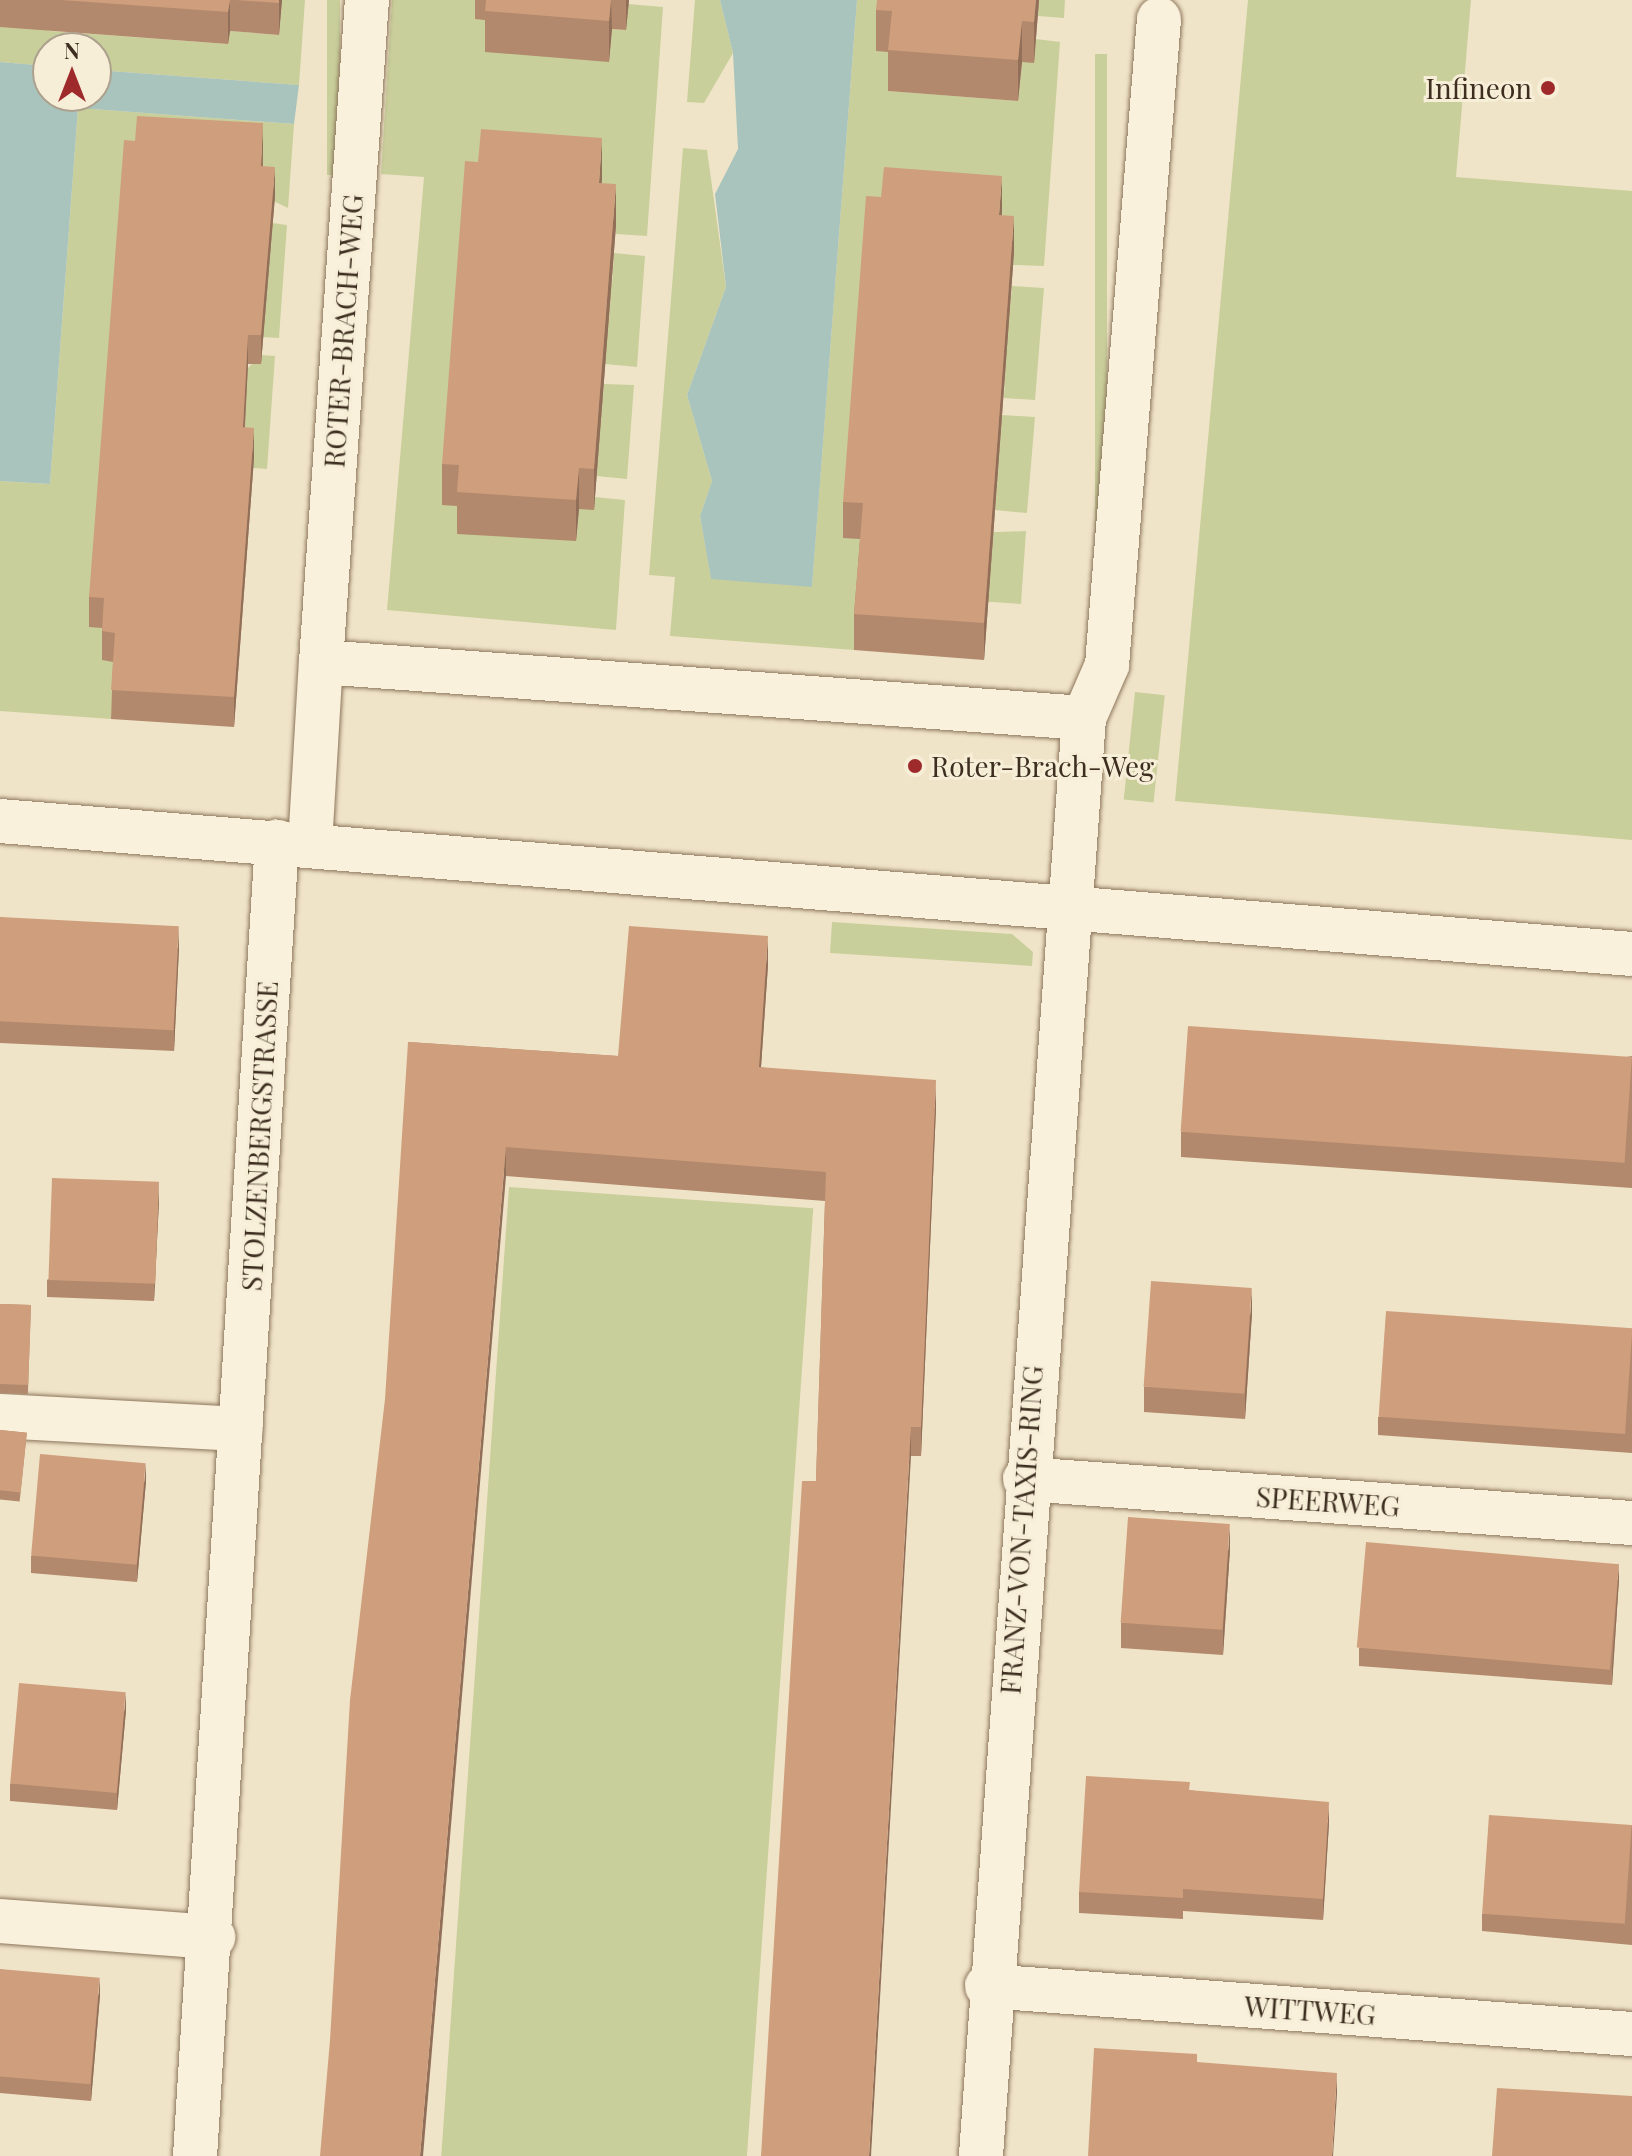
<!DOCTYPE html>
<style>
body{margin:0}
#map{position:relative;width:1632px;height:2156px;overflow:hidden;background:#f0e4c8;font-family:"Playfair Display",serif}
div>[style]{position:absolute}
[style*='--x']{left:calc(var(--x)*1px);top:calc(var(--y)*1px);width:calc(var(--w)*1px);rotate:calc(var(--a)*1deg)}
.green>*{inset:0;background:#c9cf9b;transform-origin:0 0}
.water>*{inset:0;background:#a9c4bc}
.roads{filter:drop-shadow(0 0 2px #8d765c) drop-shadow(0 0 2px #8d765c)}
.minor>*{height:44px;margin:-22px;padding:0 22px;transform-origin:22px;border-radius:22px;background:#faf1dc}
.wall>*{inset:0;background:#b2896c;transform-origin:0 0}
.shaded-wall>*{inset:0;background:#916f58}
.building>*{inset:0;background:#cf9f7d;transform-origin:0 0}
.dots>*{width:22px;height:22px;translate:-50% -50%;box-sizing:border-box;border:4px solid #f7eed8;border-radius:50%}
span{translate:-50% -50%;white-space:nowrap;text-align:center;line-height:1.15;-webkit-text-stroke:6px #f7eed8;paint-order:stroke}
.poi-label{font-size:28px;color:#3d2e20}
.right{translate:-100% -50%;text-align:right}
.left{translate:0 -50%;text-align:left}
.street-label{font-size:28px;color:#3d2e20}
.north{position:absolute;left:32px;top:32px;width:80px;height:80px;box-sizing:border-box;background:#f7eed8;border:2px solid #ada18e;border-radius:50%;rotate:0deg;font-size:22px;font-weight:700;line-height:32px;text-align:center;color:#3d2e20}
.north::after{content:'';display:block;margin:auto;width:28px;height:36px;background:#9e2a2b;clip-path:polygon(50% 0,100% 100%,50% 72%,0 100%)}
</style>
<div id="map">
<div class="green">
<div style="clip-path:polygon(282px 0,305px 0,299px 85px,96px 70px,96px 48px,48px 48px,48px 66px,0 62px,0 14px,50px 31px,228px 44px,230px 31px,279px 35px)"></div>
<div style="left:327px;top:0;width:13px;height:175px"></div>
<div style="clip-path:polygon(392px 0,476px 0,488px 20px,609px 62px,612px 29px,626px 30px,628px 4px,663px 7px,647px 236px,616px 234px,616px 225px,459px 506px,576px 541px,579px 509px,595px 497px,625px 500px,616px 630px,387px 610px,424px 177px,381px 174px)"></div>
<div style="clip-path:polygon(695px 0,720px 0,733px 53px,704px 103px,687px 102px)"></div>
<div style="clip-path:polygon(857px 0,880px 0,892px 52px,889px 91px,1018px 101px,1022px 62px,1034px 62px,1036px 39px,1060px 42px,1044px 266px,1013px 265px,1014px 253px,999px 251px,1001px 213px,848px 477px,843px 538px,1026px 531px,1021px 604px,859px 593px,854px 650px,670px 636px,675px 577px,649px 575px,683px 148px,707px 150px,726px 287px,687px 395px,712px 481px,700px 516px,711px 578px,812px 586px)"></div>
<div style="clip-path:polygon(1026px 0,1065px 0,1064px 18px,1038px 16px)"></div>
<div style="clip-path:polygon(1248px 0,1471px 0,1456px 177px,1632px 191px,1632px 840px,1175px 801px)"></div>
<div style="left:1095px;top:54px;width:12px;height:554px"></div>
<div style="clip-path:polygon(78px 108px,294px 124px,288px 208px,261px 195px,263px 153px,89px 626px,104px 628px,115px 662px,111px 719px,0 711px,0 481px,50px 484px)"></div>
<div style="clip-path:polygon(272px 223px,287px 225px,279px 338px,263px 337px,257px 246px,271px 247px)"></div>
<div style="clip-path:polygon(614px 253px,645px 256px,637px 367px,605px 364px,595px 284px,612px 285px)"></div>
<div style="clip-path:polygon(1012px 286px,1044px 288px,1035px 400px,1004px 398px,1005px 372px,991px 370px,994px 315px,1009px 317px)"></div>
<div style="clip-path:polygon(261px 355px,275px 356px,267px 469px,253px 468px,228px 388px)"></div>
<div style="clip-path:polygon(604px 384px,634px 385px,627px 479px,596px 476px,587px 395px,603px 396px)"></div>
<div style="clip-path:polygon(1002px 415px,1035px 417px,1027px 513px,995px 510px,997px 487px,983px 485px,987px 424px,1001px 425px)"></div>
<div style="left:1135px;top:692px;width:30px;height:108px;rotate:6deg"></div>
<div style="clip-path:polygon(832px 922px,1012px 934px,1033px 952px,1032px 966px,830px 953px)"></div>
<div style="left:509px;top:1187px;width:305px;height:972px;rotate:4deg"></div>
</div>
<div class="water">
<div style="clip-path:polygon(720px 0,857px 0,812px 587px,711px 579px,700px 516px,712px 481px,687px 395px,726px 287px,715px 194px,738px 149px,733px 53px)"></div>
<div style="clip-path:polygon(0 62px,48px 66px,48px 96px,96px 96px,96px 70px,299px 85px,294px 124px,78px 108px,50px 484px,0 481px)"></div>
</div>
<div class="roads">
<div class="minor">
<div style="--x:321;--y:662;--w:664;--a:-86.03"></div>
<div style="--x:1084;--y:718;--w:58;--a:-66.5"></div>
<div style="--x:1107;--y:665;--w:648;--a:-85.4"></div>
<div style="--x:0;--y:821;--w:1637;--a:4.66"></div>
<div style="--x:310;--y:845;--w:183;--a:-86.6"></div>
<div style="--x:321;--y:662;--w:765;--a:4.2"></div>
<div style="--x:1084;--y:718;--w:1442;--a:94.1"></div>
<div style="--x:0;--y:1416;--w:241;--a:3.1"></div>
<div style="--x:1025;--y:1479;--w:609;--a:4.15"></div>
<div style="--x:0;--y:1921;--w:214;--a:4.3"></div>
<div style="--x:987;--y:1986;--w:647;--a:4.26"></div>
<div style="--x:195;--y:2156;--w:1317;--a:-86.43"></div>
</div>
</div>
<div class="wall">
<div style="clip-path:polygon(0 0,282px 0,279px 35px,230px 31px,228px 44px,0 27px)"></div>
<div style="clip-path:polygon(475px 0,629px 0,626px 30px,612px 29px,609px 62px,485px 52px,485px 20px,475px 19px)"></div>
<div style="clip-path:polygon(1039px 0,1034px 63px,1022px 62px,1018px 101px,888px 91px,888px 52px,876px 51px,876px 10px)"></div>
<div style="clip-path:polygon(263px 153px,263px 166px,275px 196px,261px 364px,248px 364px,245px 427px,254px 458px,234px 727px,111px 719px,113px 662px,102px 660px,102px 628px,89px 627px,89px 597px)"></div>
<div style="clip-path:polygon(602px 183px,616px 225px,594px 510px,579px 509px,576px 541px,457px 534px,457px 506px,442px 505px,442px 464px)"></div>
<div style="clip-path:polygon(1001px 215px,1014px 252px,984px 660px,854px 650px,854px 614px,860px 539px,843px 538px,843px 502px)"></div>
<div style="clip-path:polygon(0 917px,179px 948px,174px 1051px,0 1043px)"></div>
<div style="clip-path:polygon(768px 965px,761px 1067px,936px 1108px,921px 1456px,911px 1456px,816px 1481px,825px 1201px,506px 1176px,408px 1042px,618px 1056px)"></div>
<div style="clip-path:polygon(1632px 1056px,1632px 1188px,1181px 1157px,1181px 1132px)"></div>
<div style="clip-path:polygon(159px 1200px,154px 1301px,47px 1297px,47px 1280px)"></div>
<div style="left:0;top:1304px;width:31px;height:89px;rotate:2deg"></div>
<div style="clip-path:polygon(1252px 1313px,1245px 1419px,1144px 1412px,1144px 1387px)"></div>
<div style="clip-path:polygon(1632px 1329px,1632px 1453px,1378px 1435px,1378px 1417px)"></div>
<div style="left:0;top:1430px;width:27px;height:69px;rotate:6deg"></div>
<div style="clip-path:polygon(146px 1481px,137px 1582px,31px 1573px,31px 1556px)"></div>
<div style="clip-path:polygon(1230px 1549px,1223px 1655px,1121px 1648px,1121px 1623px)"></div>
<div style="clip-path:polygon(1619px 1579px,1612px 1685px,1359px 1666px,1359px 1648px)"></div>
<div style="clip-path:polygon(126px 1710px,117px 1810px,10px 1801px,10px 1784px)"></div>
<div style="clip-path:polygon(1190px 1790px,1329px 1823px,1323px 1920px,1183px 1911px,1183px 1919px,1079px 1913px,1079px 1892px)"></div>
<div style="clip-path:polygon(1632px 1825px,1632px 1945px,1482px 1931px,1482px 1914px)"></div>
<div style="clip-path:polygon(0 1969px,100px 1995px,91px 2101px,0 2093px)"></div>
</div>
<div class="shaded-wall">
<div style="clip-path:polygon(230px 0,230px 31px,228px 44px,228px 12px)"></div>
<div style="clip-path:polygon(279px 0,282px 0,279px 35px)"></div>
<div style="clip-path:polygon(611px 0,612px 29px,609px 62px,609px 21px)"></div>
<div style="clip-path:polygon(626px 0,629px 0,626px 30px)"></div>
<div style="clip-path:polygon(1036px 0,1039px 0,1034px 63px,1034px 22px)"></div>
<div style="clip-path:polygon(1022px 21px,1022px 62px,1018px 101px,1018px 60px)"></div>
<div style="clip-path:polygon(263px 123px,263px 153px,261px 195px,261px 166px)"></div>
<div style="clip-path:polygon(602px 138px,602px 179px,599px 224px,599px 183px)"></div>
<div style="clip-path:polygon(275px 167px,275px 196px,261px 364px,261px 335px)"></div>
<div style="clip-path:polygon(1002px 176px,1002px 213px,999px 251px,999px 215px)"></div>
<div style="clip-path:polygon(616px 184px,616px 225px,594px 510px,594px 469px)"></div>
<div style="clip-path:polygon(1014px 216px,1014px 252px,984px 660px,984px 623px)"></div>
<div style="clip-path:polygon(248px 335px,248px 364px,243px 457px,243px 427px)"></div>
<div style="clip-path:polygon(254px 428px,254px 458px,234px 727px,234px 697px)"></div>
<div style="clip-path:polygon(579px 468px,579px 509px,576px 541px,576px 500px)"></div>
<div style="clip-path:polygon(179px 926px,179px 948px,174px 1051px,174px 1029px)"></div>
<div style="clip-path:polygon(768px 936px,768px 965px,759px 1096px,759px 1067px)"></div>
<div style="clip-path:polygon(936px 1080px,936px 1108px,921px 1456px,921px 1427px)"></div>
<div style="clip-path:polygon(506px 1147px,506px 1176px,423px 2156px,420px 2156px)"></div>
<div style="clip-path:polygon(159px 1182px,159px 1200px,154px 1301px,154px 1283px)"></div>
<div style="clip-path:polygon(1252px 1288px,1252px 1313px,1245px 1419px,1245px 1394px)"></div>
<div style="clip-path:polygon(911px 1427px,911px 1456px,871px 2156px,869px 2156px)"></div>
<div style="clip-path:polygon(146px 1463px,146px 1481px,137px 1582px,137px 1565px)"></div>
<div style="clip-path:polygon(1230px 1524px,1230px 1549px,1223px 1655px,1223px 1630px)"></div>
<div style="clip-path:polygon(1619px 1562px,1619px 1579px,1612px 1685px,1612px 1668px)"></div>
<div style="clip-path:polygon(126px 1692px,126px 1710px,117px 1810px,117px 1793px)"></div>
<div style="clip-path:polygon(1329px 1802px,1329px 1823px,1323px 1920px,1323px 1899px)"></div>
<div style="clip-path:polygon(100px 1977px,100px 1995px,91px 2101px,91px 2084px)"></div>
<div style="clip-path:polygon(1337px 2073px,1337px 2094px,1333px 2156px,1332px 2156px)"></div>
</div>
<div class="building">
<div style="clip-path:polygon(61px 0,230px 0,228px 12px)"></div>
<div style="clip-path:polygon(236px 0,279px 0,279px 3px)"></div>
<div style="clip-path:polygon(486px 0,611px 0,609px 21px,485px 11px)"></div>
<div style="clip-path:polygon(877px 0,1036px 0,1034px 22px,1022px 21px,1018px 60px,888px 50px,892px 11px,876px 10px)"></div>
<div style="clip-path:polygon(137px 116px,263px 123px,261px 166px,275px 167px,261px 335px,248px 335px,243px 427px,254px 428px,234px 697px,111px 690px,115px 633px,102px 631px,104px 598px,89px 597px,124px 140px,135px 141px)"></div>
<div style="clip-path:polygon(481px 129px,602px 138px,599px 183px,616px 184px,594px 469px,579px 468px,576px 500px,457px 492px,459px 465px,442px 464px,465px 161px,478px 162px)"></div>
<div style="clip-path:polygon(884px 167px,1002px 176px,999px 215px,1014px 216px,984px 623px,854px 614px,863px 503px,843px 502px,866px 196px,881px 197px)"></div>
<div style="left:0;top:917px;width:179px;height:104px;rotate:3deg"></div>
<div style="clip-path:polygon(629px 926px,768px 936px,759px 1067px,936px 1080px,921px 1427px,911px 1427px,869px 2156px,761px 2156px,802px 1481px,816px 1481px,826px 1172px,506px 1147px,420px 2156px,320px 2156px,330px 2040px,350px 1700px,385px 1399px,408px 1042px,618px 1056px)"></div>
<div style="left:1188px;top:1026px;width:445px;height:106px;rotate:4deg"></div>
<div style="left:52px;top:1178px;width:107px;height:102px;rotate:2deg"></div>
<div style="left:1151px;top:1281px;width:101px;height:106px;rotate:4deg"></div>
<div style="left:0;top:1304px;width:31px;height:80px;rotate:2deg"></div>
<div style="left:1386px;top:1311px;width:247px;height:106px;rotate:4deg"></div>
<div style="left:0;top:1430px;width:27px;height:60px;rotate:6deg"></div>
<div style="left:40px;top:1454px;width:106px;height:102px;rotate:5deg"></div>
<div style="left:1128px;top:1517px;width:102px;height:106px;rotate:4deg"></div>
<div style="left:1366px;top:1542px;width:254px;height:106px;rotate:5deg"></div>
<div style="left:19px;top:1683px;width:107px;height:101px;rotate:5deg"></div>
<div style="clip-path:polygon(1086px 1776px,1190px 1782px,1189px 1790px,1329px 1802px,1323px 1899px,1183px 1889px,1183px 1898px,1079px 1892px)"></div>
<div style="left:1489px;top:1815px;width:143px;height:99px;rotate:4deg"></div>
<div style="left:0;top:1969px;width:100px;height:107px;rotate:5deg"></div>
<div style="clip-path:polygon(1094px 2048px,1197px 2054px,1197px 2062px,1337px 2073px,1332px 2156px,1088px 2156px)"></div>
<div style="clip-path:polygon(1497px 2088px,1632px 2096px,1632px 2156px,1492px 2156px)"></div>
</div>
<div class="dots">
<div style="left:1548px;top:88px;background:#9e2a2b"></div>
<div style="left:915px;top:766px;background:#9e2a2b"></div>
</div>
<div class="poi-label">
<span class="right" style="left:1532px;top:88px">Infineon</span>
<span class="left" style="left:931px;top:766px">Roter-Brach-Weg</span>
</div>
<div class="street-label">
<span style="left:343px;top:331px;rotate:-86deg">ROTER-BRACH-WEG</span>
<span style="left:259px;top:1136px;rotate:-87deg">STOLZENBERGSTRASSE</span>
<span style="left:1328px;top:1501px;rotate:4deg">SPEERWEG</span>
<span style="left:1021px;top:1530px;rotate:-86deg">FRANZ-VON-TAXIS-RING</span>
<span style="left:1310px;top:2010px;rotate:4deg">WITTWEG</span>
</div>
<div class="north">N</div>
</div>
